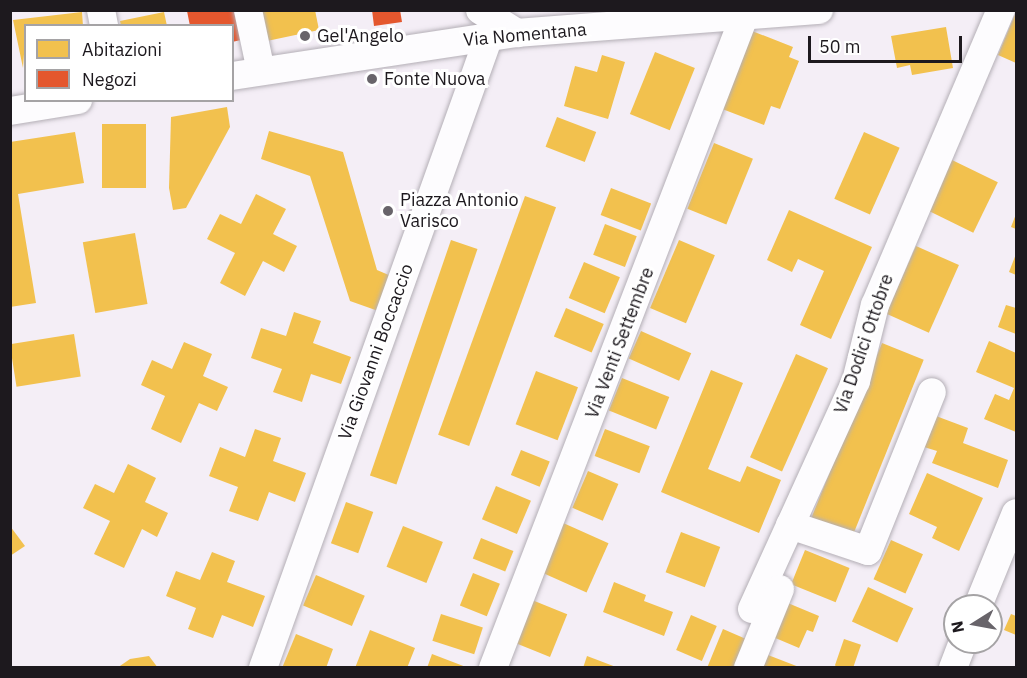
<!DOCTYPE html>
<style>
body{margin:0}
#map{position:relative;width:1027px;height:678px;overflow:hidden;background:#f4eef6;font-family:"IBM Plex Sans",sans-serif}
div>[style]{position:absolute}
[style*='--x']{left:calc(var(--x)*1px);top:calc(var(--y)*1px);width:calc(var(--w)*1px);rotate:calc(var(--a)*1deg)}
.homes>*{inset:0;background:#f2c14e;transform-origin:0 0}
.shops>*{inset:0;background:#e4572e}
.roads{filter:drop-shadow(0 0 2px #b4afb6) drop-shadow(0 0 2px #b4afb6)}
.minor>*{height:28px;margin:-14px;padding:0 14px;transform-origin:14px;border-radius:14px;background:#fdfcfe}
.dots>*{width:16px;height:16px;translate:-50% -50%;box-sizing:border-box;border:3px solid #fff;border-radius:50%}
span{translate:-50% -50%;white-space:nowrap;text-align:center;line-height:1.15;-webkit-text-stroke:6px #fff;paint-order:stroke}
.street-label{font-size:18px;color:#1d191e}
.poi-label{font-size:18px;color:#1d191e}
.left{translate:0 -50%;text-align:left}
.frame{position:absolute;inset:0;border:12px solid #1d191e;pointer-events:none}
.legend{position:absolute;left:24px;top:24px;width:210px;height:78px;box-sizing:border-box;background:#fff;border:2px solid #a5a3a5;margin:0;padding:8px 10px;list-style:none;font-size:18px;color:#1d191e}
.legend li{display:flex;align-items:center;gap:12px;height:30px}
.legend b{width:30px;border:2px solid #a5a3a5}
.north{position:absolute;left:943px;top:594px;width:60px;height:60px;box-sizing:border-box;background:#fff;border:2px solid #a5a3a5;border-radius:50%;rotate:259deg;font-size:16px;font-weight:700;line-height:24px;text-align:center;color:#1d191e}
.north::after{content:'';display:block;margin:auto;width:21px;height:27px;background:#68646a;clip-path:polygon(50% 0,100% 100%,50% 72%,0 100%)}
.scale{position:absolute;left:808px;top:36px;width:154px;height:27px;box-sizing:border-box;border:3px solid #1d191e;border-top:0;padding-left:8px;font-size:18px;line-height:21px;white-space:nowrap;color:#1d191e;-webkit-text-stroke:4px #fff;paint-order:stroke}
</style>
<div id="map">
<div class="homes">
<div style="clip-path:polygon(262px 10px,315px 10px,319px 30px,267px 41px)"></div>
<div style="clip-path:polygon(82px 12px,83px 26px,26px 26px,23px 68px,13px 20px)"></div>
<div style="clip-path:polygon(164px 12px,167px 26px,121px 26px,120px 21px)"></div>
<div style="clip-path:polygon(1016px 12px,1016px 63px,998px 55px)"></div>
<div style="clip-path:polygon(946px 27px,953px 68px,912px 75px,910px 65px,897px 68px,891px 36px)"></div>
<div style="clip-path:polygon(747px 29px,793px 47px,789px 57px,799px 61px,780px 109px,771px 106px,764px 125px,717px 107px)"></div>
<div style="left:655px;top:52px;width:43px;height:67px;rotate:22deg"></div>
<div style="clip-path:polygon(602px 55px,625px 62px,608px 119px,564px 106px,575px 66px,597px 72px)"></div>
<div style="clip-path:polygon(227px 107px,230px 127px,186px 208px,173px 210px,169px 188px,171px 117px)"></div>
<div style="left:557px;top:117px;width:42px;height:32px;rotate:21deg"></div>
<div style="left:102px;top:124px;width:44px;height:64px"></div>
<div style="clip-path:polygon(269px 131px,343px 152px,377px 270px,391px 276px,381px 312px,350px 301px,310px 176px,261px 159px)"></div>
<div style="clip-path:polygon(75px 132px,84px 183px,18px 194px,36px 303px,10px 307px,10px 142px)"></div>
<div style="left:864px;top:132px;width:39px;height:73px;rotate:24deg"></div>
<div style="left:714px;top:143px;width:42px;height:71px;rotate:22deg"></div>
<div style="left:952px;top:160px;width:51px;height:56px;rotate:26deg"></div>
<div style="left:611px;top:188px;width:43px;height:29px;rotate:21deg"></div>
<div style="clip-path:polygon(256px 194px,286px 209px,273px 234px,297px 246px,284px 272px,263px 261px,245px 296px,220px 283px,235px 253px,207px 239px,220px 214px,241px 224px)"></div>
<div style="left:525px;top:196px;width:33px;height:254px;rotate:20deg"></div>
<div style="clip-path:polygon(789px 210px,872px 247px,831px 339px,800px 325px,824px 271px,798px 259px,792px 272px,767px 260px)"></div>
<div style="clip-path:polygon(1016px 214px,1016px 229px,1011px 227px)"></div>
<div style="left:605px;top:224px;width:34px;height:33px;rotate:21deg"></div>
<div style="left:135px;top:233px;width:72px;height:53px;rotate:80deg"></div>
<div style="left:451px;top:240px;width:28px;height:249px;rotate:19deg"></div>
<div style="left:679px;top:240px;width:39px;height:74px;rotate:23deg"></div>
<div style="left:916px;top:246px;width:47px;height:74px;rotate:24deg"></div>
<div style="clip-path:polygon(1016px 254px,1016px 275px,1009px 272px)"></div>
<div style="left:584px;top:262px;width:39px;height:39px;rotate:23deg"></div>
<div style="clip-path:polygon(1006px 305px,1016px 308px,1016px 334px,998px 327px)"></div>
<div style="left:566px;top:308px;width:41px;height:31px;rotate:23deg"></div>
<div style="clip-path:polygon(294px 312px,321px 321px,313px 343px,351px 357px,341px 384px,311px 374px,302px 402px,273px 392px,282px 369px,251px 358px,261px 328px,286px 336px)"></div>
<div style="left:641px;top:331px;width:55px;height:30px;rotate:24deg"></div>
<div style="left:74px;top:334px;width:43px;height:65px;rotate:81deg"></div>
<div style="clip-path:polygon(989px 341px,1016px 353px,1016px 432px,984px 419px,995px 394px,1009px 400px,1014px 388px,976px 372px)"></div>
<div style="clip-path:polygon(184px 342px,212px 354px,203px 376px,228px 387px,217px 411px,199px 403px,181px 443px,151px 429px,165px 396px,141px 385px,152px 360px,172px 369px)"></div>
<div style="left:882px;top:343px;width:45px;height:190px;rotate:22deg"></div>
<div style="left:796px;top:354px;width:35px;height:113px;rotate:24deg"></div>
<div style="clip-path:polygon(711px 370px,743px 383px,708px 469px,740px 482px,747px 466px,781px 480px,759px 533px,661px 492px)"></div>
<div style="left:536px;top:371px;width:45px;height:57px;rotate:21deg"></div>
<div style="left:622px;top:378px;width:51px;height:35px;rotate:22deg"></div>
<div style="clip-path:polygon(936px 416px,968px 428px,963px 443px,1008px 460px,998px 488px,932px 463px,937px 451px,924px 447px)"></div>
<div style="clip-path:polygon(255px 429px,281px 438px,273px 461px,306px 473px,295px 502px,269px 492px,258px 521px,229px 511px,238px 487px,209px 476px,220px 447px,245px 457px)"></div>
<div style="left:605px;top:429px;width:48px;height:29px;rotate:21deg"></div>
<div style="left:521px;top:450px;width:31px;height:27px;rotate:22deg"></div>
<div style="clip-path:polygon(128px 464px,156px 478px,145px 502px,168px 513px,157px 537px,142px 529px,124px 568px,94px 554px,110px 521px,83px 508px,95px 484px,114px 493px)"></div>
<div style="left:588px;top:471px;width:33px;height:40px;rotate:23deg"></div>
<div style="clip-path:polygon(927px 473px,983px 498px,959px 551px,932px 538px,937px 527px,909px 514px)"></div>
<div style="left:496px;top:486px;width:38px;height:36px;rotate:23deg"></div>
<div style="left:346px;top:502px;width:29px;height:44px;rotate:20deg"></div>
<div style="left:561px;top:522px;width:52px;height:54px;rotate:24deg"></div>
<div style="clip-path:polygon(10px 526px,25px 546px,10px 556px)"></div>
<div style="left:403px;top:526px;width:43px;height:44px;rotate:22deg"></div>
<div style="left:681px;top:532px;width:42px;height:43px;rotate:21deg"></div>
<div style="left:481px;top:538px;width:35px;height:22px;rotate:22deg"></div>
<div style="left:891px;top:540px;width:35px;height:43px;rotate:24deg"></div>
<div style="left:805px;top:550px;width:48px;height:37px;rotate:22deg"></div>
<div style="clip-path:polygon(212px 552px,235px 561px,227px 582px,265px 596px,253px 627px,222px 615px,213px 638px,188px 629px,196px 608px,166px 596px,176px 571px,200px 580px)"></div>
<div style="left:473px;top:573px;width:29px;height:35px;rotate:22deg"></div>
<div style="left:316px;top:575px;width:53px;height:33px;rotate:23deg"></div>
<div style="clip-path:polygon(614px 582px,646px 595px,644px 601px,673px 612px,664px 636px,603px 612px)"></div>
<div style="left:868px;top:587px;width:50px;height:38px;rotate:25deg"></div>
<div style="left:532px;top:600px;width:38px;height:46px;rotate:22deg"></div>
<div style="clip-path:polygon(783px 601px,819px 616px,813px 632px,807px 630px,799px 648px,773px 637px)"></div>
<div style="left:441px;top:614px;width:44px;height:28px;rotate:18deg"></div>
<div style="clip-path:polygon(1011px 614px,1016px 616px,1016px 635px,1004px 630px)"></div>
<div style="left:691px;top:615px;width:28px;height:38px;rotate:23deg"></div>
<div style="clip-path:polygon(723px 629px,746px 639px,734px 668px,707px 668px)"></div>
<div style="clip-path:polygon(370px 630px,415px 648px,407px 668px,355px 668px)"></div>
<div style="clip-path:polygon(296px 634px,333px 649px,326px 668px,282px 668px)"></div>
<div style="left:844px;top:639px;width:18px;height:28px;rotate:19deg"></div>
<div style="clip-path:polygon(432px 654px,466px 667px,466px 668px,427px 668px)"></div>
<div style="clip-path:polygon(768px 655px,799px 667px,799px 668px,763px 668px)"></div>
<div style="clip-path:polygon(149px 656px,158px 668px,117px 668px,130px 659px)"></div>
<div style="clip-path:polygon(587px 656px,616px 667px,616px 668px,583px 668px)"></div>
</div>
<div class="shops">
<div style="clip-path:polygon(234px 10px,241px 40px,232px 42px,232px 26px,190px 26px,187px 11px)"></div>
<div style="clip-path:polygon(372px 10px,400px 10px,402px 22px,374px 26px)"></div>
</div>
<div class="roads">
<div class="minor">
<div style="--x:101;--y:10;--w:16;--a:79"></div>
<div style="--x:248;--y:10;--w:62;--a:78"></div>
<div style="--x:480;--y:10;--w:44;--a:31.9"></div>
<div style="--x:232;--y:76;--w:288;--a:-8.6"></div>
<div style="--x:517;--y:33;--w:303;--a:-4.4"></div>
<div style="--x:10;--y:111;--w:69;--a:-9.2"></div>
<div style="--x:790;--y:525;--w:82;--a:18.4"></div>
<div style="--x:868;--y:551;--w:171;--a:-68.1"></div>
<div style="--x:978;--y:606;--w:100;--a:-67.8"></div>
<div style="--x:752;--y:609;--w:251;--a:-65.5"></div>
<div style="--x:856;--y:381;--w:78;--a:-76"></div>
<div style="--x:875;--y:305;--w:321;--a:-66.9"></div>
<div style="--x:263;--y:668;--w:671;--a:-70.32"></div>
<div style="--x:493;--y:668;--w:698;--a:-68.92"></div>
<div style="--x:748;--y:668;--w:85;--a:-67.9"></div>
<div style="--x:953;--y:668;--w:28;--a:-69"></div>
</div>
</div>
<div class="dots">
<div style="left:305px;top:36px;background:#68646a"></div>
<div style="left:372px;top:79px;background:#68646a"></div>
<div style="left:388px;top:211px;background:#68646a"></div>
</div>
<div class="street-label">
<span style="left:525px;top:35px;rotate:-5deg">Via Nomentana</span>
<span style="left:620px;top:343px;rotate:-69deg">Via Venti Settembre</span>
<span style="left:864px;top:344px;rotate:-71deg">Via Dodici Ottobre</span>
<span style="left:376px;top:352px;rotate:-70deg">Via Giovanni Boccaccio</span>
</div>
<div class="poi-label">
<span class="left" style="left:317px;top:36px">Gel'Angelo</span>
<span class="left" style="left:384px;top:79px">Fonte Nuova</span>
<span class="left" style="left:400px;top:211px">Piazza Antonio<br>Varisco</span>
</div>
<div class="frame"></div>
<ul class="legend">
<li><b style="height:16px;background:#f2c14e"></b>Abitazioni</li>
<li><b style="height:16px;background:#e4572e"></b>Negozi</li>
</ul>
<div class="north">N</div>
<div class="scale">50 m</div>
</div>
